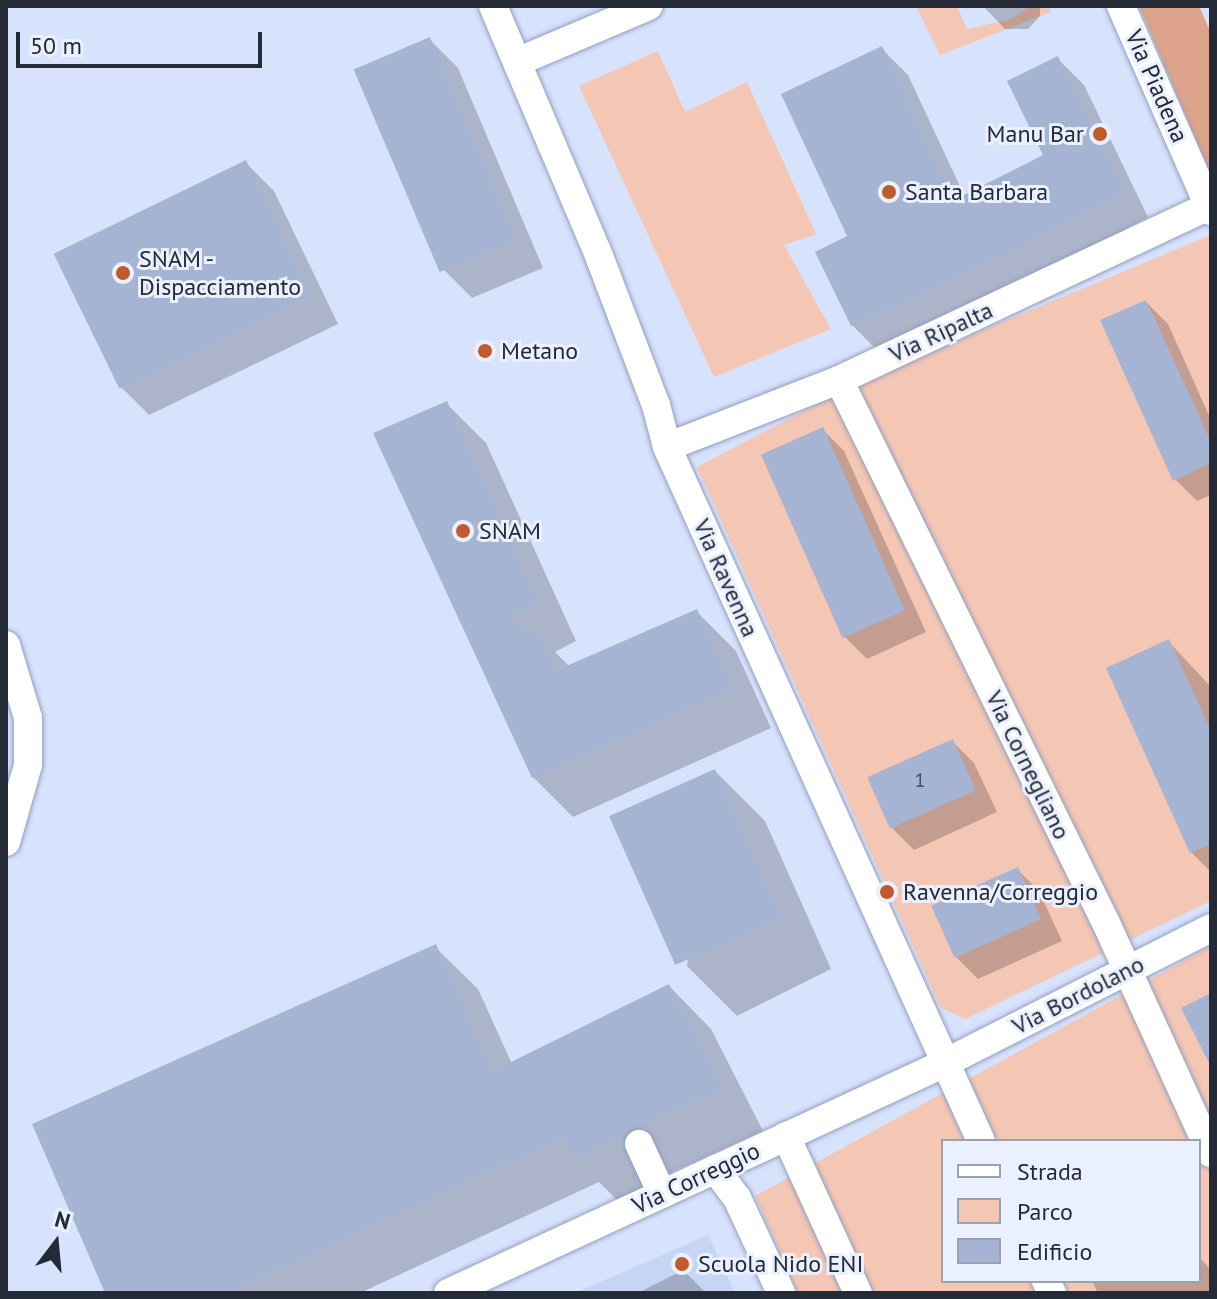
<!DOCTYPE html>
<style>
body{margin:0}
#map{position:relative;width:1217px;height:1299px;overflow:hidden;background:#d7e2fd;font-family:"PT Sans",sans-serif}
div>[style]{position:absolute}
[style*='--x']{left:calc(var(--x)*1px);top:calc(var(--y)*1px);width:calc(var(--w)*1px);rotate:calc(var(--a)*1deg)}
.built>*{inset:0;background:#c7d5f4}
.green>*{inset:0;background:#f4c6b4}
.forest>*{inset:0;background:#dea38b}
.shadow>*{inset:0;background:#0003}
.building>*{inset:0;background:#a6b4d4;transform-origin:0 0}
.roads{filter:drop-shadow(0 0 2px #92a0bf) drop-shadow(0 0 2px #92a0bf)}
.street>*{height:28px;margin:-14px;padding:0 14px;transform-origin:14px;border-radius:14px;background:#fff}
.dots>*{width:22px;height:22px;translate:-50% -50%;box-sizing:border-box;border:4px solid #eaf0fd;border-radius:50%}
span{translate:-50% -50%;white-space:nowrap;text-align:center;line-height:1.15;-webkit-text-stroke:6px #eaf0fd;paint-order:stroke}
.number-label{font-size:20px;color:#444c5e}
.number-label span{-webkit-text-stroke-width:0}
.street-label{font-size:24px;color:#242a36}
.poi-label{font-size:24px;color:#242a36}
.right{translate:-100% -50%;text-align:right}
.left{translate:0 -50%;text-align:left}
.frame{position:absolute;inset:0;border:8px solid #242a36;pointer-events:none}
.legend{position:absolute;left:941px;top:1139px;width:260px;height:144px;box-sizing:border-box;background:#eaf0fd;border:2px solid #9ba1ad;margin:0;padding:10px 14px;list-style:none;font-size:24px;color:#242a36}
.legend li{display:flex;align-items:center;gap:16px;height:40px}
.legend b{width:40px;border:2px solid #9ba1ad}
.north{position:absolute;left:16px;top:1203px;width:80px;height:80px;-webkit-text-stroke:6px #eaf0fd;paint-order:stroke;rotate:16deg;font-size:22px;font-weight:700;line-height:32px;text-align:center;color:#242a36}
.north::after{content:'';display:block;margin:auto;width:28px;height:36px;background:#242a36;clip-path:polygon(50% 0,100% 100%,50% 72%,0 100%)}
.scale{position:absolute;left:16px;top:32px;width:246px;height:36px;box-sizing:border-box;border:4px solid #242a36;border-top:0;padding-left:10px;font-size:24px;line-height:28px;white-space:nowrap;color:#242a36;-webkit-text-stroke:6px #eaf0fd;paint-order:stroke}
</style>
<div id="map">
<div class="built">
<div style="clip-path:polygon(708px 1235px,735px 1293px,575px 1293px)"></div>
</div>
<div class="green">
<div style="clip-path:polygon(916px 6px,957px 6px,967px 29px,1008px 20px,1032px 6px,1048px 6px,1051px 12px,940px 55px)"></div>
<div style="clip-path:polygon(658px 51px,685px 112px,747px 82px,816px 234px,784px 245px,831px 329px,714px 377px,579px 86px)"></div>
<div style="clip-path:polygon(1211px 235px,1211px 901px,965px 1019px,941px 1008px,697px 467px,859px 382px)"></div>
<div style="clip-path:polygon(evenodd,1211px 946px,1211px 1293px,798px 1293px,755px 1196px,1211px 946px,943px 1141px,1199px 1141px,1199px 1281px,943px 1281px,943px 1141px)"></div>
</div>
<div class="forest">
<div style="clip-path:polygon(1139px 6px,1199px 6px,1211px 33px,1211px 175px)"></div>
</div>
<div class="shadow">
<div style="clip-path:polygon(983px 6px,1040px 6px,1040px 16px,1028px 29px,1005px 29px)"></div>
<div style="clip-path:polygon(429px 39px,458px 68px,543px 268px,472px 298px,443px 269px)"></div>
<div style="clip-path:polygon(882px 49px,908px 75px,965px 197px,1045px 156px,1058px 59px,1084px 85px,1148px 217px,1047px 272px,878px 351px,852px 325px,850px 237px)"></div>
<div style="clip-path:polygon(245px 162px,274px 191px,338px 324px,149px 415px,120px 386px,56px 253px)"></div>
<div style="clip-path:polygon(1146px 302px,1168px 324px,1211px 420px,1211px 495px,1197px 501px,1175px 479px)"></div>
<div style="clip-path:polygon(447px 404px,486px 443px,576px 641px,555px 652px,570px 667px,697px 612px,736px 651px,771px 728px,573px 817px,533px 777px)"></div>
<div style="clip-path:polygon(822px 429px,844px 451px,926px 632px,867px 659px,845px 637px)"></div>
<div style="clip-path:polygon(1169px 642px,1211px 687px,1211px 872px,1191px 852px)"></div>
<div style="clip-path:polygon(952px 741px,974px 763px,997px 812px,914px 850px,892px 828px)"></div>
<div style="clip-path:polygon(715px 771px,765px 821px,831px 969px,737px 1016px,687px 966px)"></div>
<div style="clip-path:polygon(1017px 869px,1039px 891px,1062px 941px,978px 979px,956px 957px)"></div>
<div style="clip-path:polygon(435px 947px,478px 989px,512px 1064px,669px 986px,711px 1029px,763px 1131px,674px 1171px,619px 1202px,599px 1182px,360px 1293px,107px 1293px)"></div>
<div style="clip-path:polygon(1199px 1257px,1211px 1270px,1211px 1293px,1098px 1293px,1092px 1281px,1199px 1281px)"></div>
<div style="clip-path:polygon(683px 1270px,706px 1293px,638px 1293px)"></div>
</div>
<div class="building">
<div style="left:430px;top:37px;width:220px;height:83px;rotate:67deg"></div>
<div style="clip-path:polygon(882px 46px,954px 200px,1043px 155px,1007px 81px,1058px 56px,1124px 190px,1020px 247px,851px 326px,815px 252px,847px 236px,781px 94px)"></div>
<div style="left:246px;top:160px;width:150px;height:214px;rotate:64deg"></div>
<div style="clip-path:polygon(1146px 300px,1211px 442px,1211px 463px,1173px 481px,1100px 320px)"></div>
<div style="clip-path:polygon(447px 401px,538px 601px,504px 619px,544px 639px,555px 671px,697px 609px,733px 688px,532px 778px,373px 433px)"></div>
<div style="left:823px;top:427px;width:201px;height:68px;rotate:66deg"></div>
<div style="clip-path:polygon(1169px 639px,1211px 731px,1211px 844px,1190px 853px,1106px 668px)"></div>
<div style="left:953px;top:739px;width:56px;height:94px;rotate:66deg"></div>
<div style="left:715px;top:769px;width:163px;height:116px;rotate:66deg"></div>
<div style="left:1018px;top:867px;width:57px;height:95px;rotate:66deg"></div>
<div style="clip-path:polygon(436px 944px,493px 1071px,669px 984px,722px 1089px,631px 1129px,575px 1161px,563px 1137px,227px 1293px,105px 1293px,32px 1124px)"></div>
<div style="clip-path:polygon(1211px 993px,1211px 1067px,1181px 1008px)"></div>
</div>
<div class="roads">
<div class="street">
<div style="--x:493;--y:6;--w:272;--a:67"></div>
<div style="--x:599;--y:256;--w:160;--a:69.1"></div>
<div style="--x:656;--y:405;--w:43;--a:75.3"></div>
<div style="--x:667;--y:447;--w:762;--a:65.66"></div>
<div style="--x:1121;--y:6;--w:224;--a:66.3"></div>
<div style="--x:517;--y:62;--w:143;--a:-23"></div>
<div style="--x:839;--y:380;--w:605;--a:63.82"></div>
<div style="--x:1106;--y:923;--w:253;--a:65.5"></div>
<div style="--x:667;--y:447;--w:185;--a:-21.3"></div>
<div style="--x:839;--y:380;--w:411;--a:-25.2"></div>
<div style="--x:6;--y:645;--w:76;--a:73.2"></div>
<div style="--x:28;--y:718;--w:47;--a:90"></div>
<div style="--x:28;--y:765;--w:80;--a:105.9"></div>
<div style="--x:786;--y:1136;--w:173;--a:65.4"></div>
<div style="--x:639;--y:1144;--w:55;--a:65.3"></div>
<div style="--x:715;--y:1169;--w:36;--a:53"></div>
<div style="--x:737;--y:1198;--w:105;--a:65.1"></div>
<div style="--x:1046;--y:1281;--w:13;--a:63"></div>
<div style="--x:448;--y:1293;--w:548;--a:-24.83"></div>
<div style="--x:945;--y:1063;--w:298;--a:-26.9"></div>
</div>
</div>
<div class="dots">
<div style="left:1100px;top:134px;background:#c15b2d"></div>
<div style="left:889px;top:192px;background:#c15b2d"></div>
<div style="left:123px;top:273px;background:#c15b2d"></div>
<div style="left:485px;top:351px;background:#c15b2d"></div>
<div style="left:463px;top:531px;background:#c15b2d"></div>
<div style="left:887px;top:892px;background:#c15b2d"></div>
<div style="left:682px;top:1264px;background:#c15b2d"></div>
</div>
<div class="number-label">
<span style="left:920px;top:780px">1</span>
</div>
<div class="street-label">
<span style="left:1157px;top:86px;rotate:66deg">Via Piadena</span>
<span style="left:941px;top:332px;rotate:-25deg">Via Ripalta</span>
<span style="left:726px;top:578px;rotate:66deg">Via Ravenna</span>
<span style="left:1028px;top:765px;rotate:64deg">Via Cornegliano</span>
<span style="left:1078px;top:995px;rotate:-27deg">Via Bordolano</span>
<span style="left:696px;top:1178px;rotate:-25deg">Via Correggio</span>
</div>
<div class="poi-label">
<span class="right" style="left:1084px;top:134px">Manu Bar</span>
<span class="left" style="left:905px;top:192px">Santa Barbara</span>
<span class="left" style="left:139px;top:273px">SNAM -<br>Dispacciamento</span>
<span class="left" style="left:501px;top:351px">Metano</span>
<span class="left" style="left:479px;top:531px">SNAM</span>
<span class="left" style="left:903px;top:892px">Ravenna/Correggio</span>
<span class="left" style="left:698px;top:1264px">Scuola Nido ENI</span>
</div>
<div class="frame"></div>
<ul class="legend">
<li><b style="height:10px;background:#fff"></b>Strada</li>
<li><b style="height:22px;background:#f4c6b4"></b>Parco</li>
<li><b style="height:22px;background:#a6b4d4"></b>Edificio</li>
</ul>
<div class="north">N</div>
<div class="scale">50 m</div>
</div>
